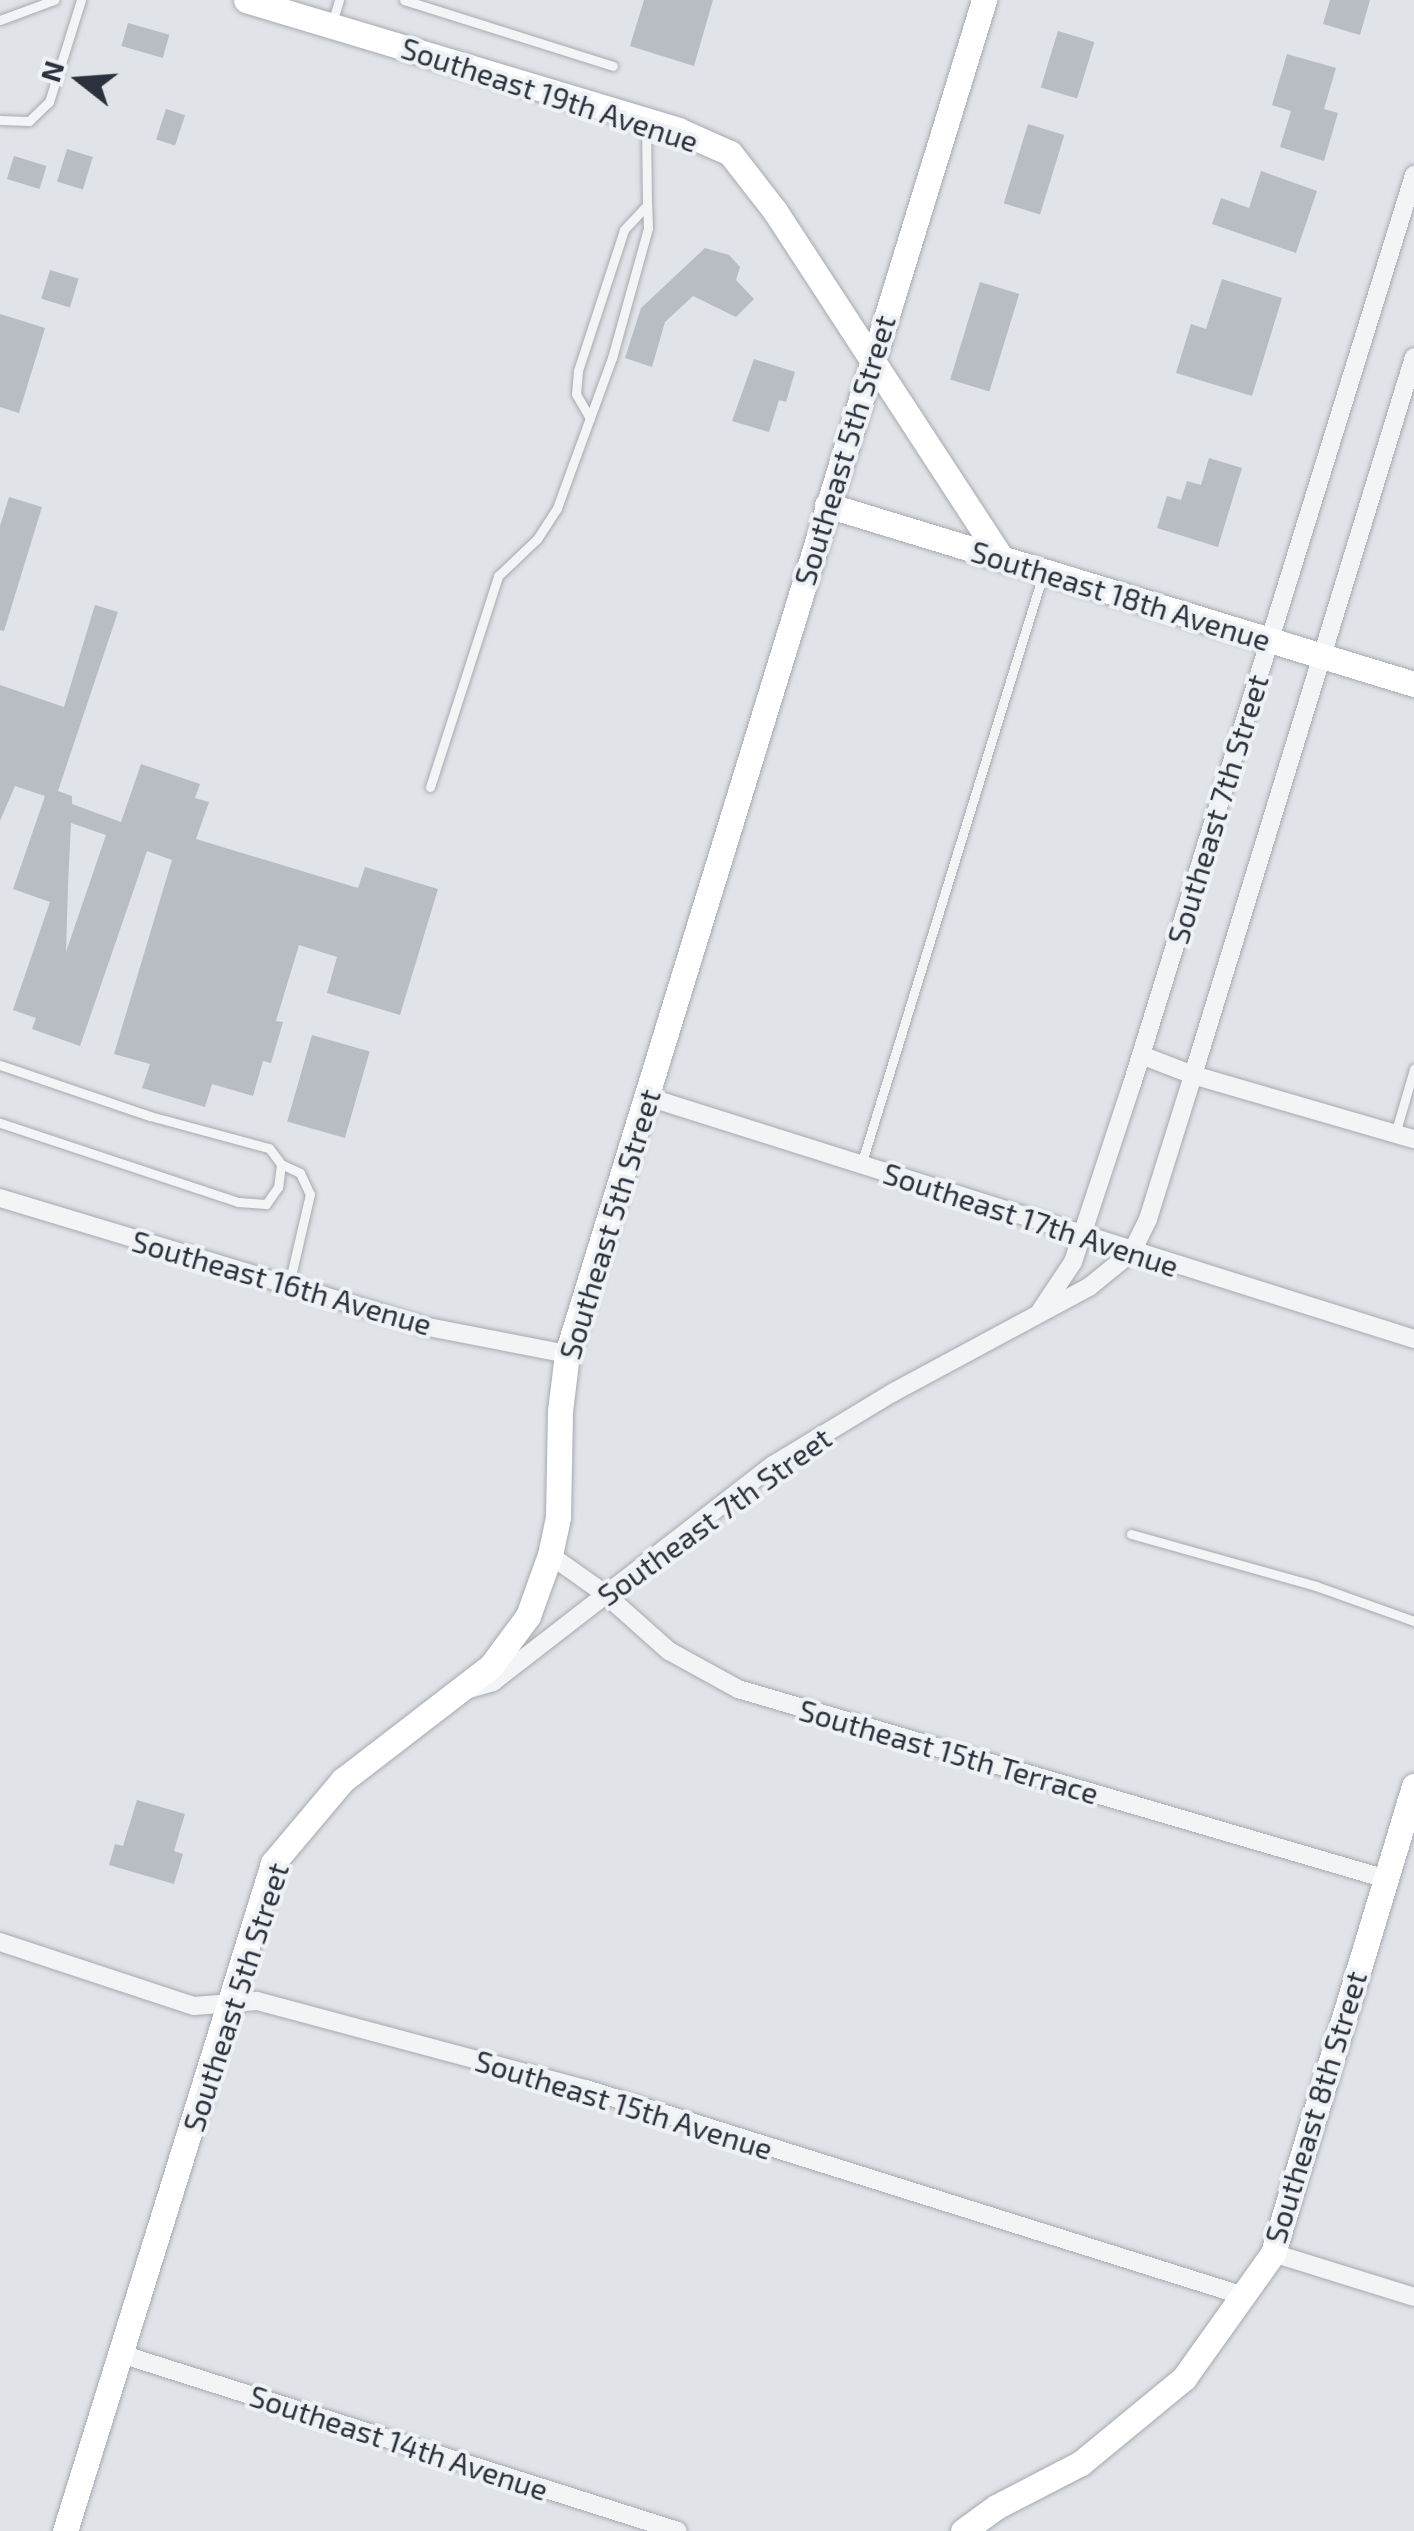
<!DOCTYPE html>
<style>
body{margin:0}
#map{position:relative;width:1414px;height:2531px;overflow:hidden;background:#e0e3e7;font-family:"Exo 2",sans-serif}
div>[style]{position:absolute}
[style*='--x']{left:calc(var(--x)*1px);top:calc(var(--y)*1px);width:calc(var(--w)*1px);rotate:calc(var(--a)*1deg)}
.building>*{inset:0;background:#b8bcc3;transform-origin:0 0}
.roads{filter:drop-shadow(0 0 2px #a6aab1) drop-shadow(0 0 2px #a6aab1)}
.lane>*{height:9px;margin:-4.5px;padding:0 4.5px;transform-origin:4.5px;border-radius:4.5px;background:#f2f4f6}
.street>*{height:18px;margin:-9px;padding:0 9px;transform-origin:9px;border-radius:9px;background:#f2f4f6}
.secondary>*{height:25px;margin:-12.5px;padding:0 12.5px;transform-origin:12.5px;border-radius:12.5px;background:#fff}
span{translate:-50% -50%;white-space:nowrap;text-align:center;line-height:1.15;-webkit-text-stroke:8px #eff2f5;paint-order:stroke}
.street-label{font-size:30px;color:#2b313d}
.north{position:absolute;left:30px;top:30px;width:100px;height:100px;-webkit-text-stroke:8px #eff2f5;paint-order:stroke;rotate:287deg;font-size:28px;font-weight:700;line-height:40px;text-align:center;color:#2b313d}
.north::after{content:'';display:block;margin:auto;width:35px;height:45px;background:#2b313d;clip-path:polygon(50% 0,100% 100%,50% 72%,0 100%)}
</style>
<div id="map">
<div class="building">
<div style="clip-path:polygon(644px 0,713px 0,694px 66px,630px 46px)"></div>
<div style="clip-path:polygon(1330px 0,1370px 0,1360px 35px,1323px 24px)"></div>
<div style="left:128px;top:23px;width:43px;height:24px;rotate:16deg"></div>
<div style="left:1058px;top:31px;width:38px;height:59px;rotate:17deg"></div>
<div style="clip-path:polygon(1287px 54px,1336px 68px,1324px 109px,1338px 113px,1324px 161px,1280px 147px,1291px 111px,1272px 105px)"></div>
<div style="left:166px;top:109px;width:20px;height:32px;rotate:18deg"></div>
<div style="left:1028px;top:124px;width:38px;height:83px;rotate:17deg"></div>
<div style="left:67px;top:149px;width:27px;height:34px;rotate:17deg"></div>
<div style="left:14px;top:156px;width:34px;height:24px;rotate:17deg"></div>
<div style="clip-path:polygon(1261px 171px,1317px 191px,1296px 253px,1212px 224px,1221px 198px,1249px 208px)"></div>
<div style="clip-path:polygon(705px 248px,729px 255px,740px 267px,736px 280px,754px 299px,736px 317px,693px 296px,665px 322px,652px 367px,625px 358px,641px 308px)"></div>
<div style="left:50px;top:270px;width:30px;height:30px;rotate:17deg"></div>
<div style="clip-path:polygon(1222px 279px,1282px 298px,1252px 396px,1176px 373px,1191px 324px,1206px 329px)"></div>
<div style="left:980px;top:282px;width:41px;height:102px;rotate:17deg"></div>
<div style="clip-path:polygon(0 314px,45px 328px,19px 413px,0 407px)"></div>
<div style="clip-path:polygon(754px 359px,795px 372px,786px 402px,779px 400px,769px 432px,732px 421px)"></div>
<div style="clip-path:polygon(1209px 458px,1242px 468px,1218px 547px,1157px 528px,1167px 496px,1181px 500px,1187px 481px,1201px 485px)"></div>
<div style="clip-path:polygon(9px 497px,42px 507px,4px 631px,0 630px,0 526px)"></div>
<div style="clip-path:polygon(evenodd,95px 605px,118px 612px,58px 791px,72px 796px,72px 804px,121px 822px,141px 764px,200px 784px,195px 798px,209px 802px,196px 839px,358px 888px,365px 867px,438px 889px,400px 1015px,327px 993px,337px 957px,299px 945px,276px 1021px,283px 1022px,271px 1063px,263px 1061px,253px 1096px,212px 1084px,205px 1107px,142px 1088px,150px 1064px,114px 1054px,172px 860px,147px 851px,80px 1046px,32px 1029px,36px 1018px,13px 1010px,50px 902px,13px 889px,45px 796px,15px 786px,0 821px,0 685px,64px 707px,95px 605px,71px 823px,106px 835px,66px 952px,68px 885px,71px 823px)"></div>
<div style="left:312px;top:1035px;width:60px;height:90px;rotate:16deg"></div>
<div style="clip-path:polygon(137px 1800px,185px 1814px,174px 1851px,183px 1854px,174px 1884px,109px 1865px,115px 1844px,123px 1846px)"></div>
</div>
<div class="roads">
<div class="lane">
<div style="--x:404;--y:0;--w:219;--a:17.5"></div>
<div style="--x:0;--y:20;--w:58;--a:-20.3"></div>
<div style="--x:332;--y:23;--w:24;--a:-73"></div>
<div style="--x:0;--y:120;--w:29;--a:2"></div>
<div style="--x:29;--y:121;--w:28;--a:-44"></div>
<div style="--x:49;--y:102;--w:107;--a:-72.6"></div>
<div style="--x:646;--y:122;--w:83;--a:89.3"></div>
<div style="--x:430;--y:787;--w:222;--a:-72.1"></div>
<div style="--x:498;--y:576;--w:54;--a:-43.5"></div>
<div style="--x:537;--y:539;--w:37;--a:-57"></div>
<div style="--x:557;--y:508;--w:160;--a:-69.9"></div>
<div style="--x:612;--y:358;--w:135;--a:-74.5"></div>
<div style="--x:648;--y:228;--w:23;--a:-92"></div>
<div style="--x:647;--y:205;--w:34;--a:133"></div>
<div style="--x:624;--y:230;--w:148;--a:108.1"></div>
<div style="--x:578;--y:371;--w:23;--a:95"></div>
<div style="--x:576;--y:394;--w:28;--a:60"></div>
<div style="--x:0;--y:1065;--w:158;--a:18.8"></div>
<div style="--x:150;--y:1116;--w:123;--a:15.1"></div>
<div style="--x:269;--y:1148;--w:20;--a:53"></div>
<div style="--x:281;--y:1164;--w:23;--a:97"></div>
<div style="--x:278;--y:1187;--w:21;--a:125"></div>
<div style="--x:266;--y:1204;--w:28;--a:-176"></div>
<div style="--x:238;--y:1202;--w:251;--a:-161.6"></div>
<div style="--x:1395;--y:1134;--w:68;--a:-73.7"></div>
<div style="--x:281;--y:1164;--w:21;--a:25"></div>
<div style="--x:300;--y:1173;--w:23;--a:65"></div>
<div style="--x:310;--y:1194;--w:92;--a:103.1"></div>
<div style="--x:861;--y:1165;--w:618;--a:-72.88"></div>
<div style="--x:1131;--y:1534;--w:192;--a:15.7"></div>
<div style="--x:1316;--y:1586;--w:104;--a:19.7"></div>
</div>
<div class="street">
<div style="--x:1141;--y:1055;--w:56;--a:21"></div>
<div style="--x:1193;--y:1075;--w:230;--a:16.2"></div>
<div style="--x:648;--y:1097;--w:803;--a:17.53"></div>
<div style="--x:0;--y:1198;--w:442;--a:16.8"></div>
<div style="--x:423;--y:1326;--w:147;--a:11"></div>
<div style="--x:1041;--y:1310;--w:58;--a:-56.3"></div>
<div style="--x:1073;--y:1262;--w:188;--a:-71.7"></div>
<div style="--x:1132;--y:1084;--w:952;--a:-72.76"></div>
<div style="--x:550;--y:1555;--w:67;--a:35.3"></div>
<div style="--x:605;--y:1594;--w:86;--a:41.7"></div>
<div style="--x:669;--y:1651;--w:79;--a:28.8"></div>
<div style="--x:738;--y:1689;--w:672;--a:16.33"></div>
<div style="--x:469;--y:1689;--w:25;--a:-16"></div>
<div style="--x:493;--y:1682;--w:354;--a:-37.8"></div>
<div style="--x:773;--y:1465;--w:139;--a:-31.2"></div>
<div style="--x:892;--y:1393;--w:224;--a:-28.3"></div>
<div style="--x:1089;--y:1287;--w:55;--a:-39.1"></div>
<div style="--x:1132;--y:1252;--w:37;--a:-64"></div>
<div style="--x:1148;--y:1219;--w:151;--a:-72.6"></div>
<div style="--x:1193;--y:1075;--w:751;--a:-72.89"></div>
<div style="--x:0;--y:1942;--w:204;--a:18.3"></div>
<div style="--x:194;--y:2006;--w:63;--a:-4.5"></div>
<div style="--x:257;--y:2001;--w:341;--a:15"></div>
<div style="--x:586;--y:2089;--w:690;--a:17.46"></div>
<div style="--x:1273;--y:2253;--w:148;--a:17.3"></div>
<div style="--x:121;--y:2354;--w:584;--a:17.63"></div>
</div>
<div class="secondary">
<div style="--x:246;--y:0;--w:451;--a:16.7"></div>
<div style="--x:678;--y:130;--w:57;--a:23.9"></div>
<div style="--x:730;--y:153;--w:73;--a:52.2"></div>
<div style="--x:775;--y:211;--w:415;--a:56.9"></div>
<div style="--x:827;--y:505;--w:614;--a:16.96"></div>
<div style="--x:65;--y:2531;--w:700;--a:-72.7"></div>
<div style="--x:273;--y:1863;--w:109;--a:-49.9"></div>
<div style="--x:343;--y:1780;--w:187;--a:-37.6"></div>
<div style="--x:491;--y:1666;--w:62;--a:-53.5"></div>
<div style="--x:528;--y:1616;--w:65;--a:-70.2"></div>
<div style="--x:550;--y:1555;--w:39;--a:-78"></div>
<div style="--x:558;--y:1517;--w:106;--a:-88.9"></div>
<div style="--x:560;--y:1411;--w:57;--a:-83"></div>
<div style="--x:567;--y:1354;--w:1417;--a:-72.88"></div>
<div style="--x:963;--y:2531;--w:41;--a:-36"></div>
<div style="--x:996;--y:2507;--w:96;--a:-27.4"></div>
<div style="--x:1081;--y:2463;--w:134;--a:-39.5"></div>
<div style="--x:1184;--y:2378;--w:153;--a:-54.5"></div>
<div style="--x:1273;--y:2253;--w:488;--a:-73.2"></div>
</div>
</div>
<div class="street-label">
<span style="left:550px;top:94px;rotate:18deg">Southeast 19th Avenue</span>
<span style="left:844px;top:450px;rotate:-73deg">Southeast 5th Street</span>
<span style="left:1121px;top:595px;rotate:17deg">Southeast 18th Avenue</span>
<span style="left:1217px;top:809px;rotate:-73deg">Southeast 7th Street</span>
<span style="left:1031px;top:1219px;rotate:18deg">Southeast 17th Avenue</span>
<span style="left:609px;top:1224px;rotate:-73deg">Southeast 5th Street</span>
<span style="left:282px;top:1282px;rotate:16deg">Southeast 16th Avenue</span>
<span style="left:714px;top:1516px;rotate:-36deg">Southeast 7th Street</span>
<span style="left:949px;top:1751px;rotate:16deg">Southeast 15th Terrace</span>
<span style="left:235px;top:1997px;rotate:-72deg">Southeast 5th Street</span>
<span style="left:624px;top:2104px;rotate:17deg">Southeast 15th Avenue</span>
<span style="left:1315px;top:2107px;rotate:-73deg">Southeast 8th Street</span>
<span style="left:399px;top:2442px;rotate:18deg">Southeast 14th Avenue</span>
</div>
<div class="north">N</div>
</div>
